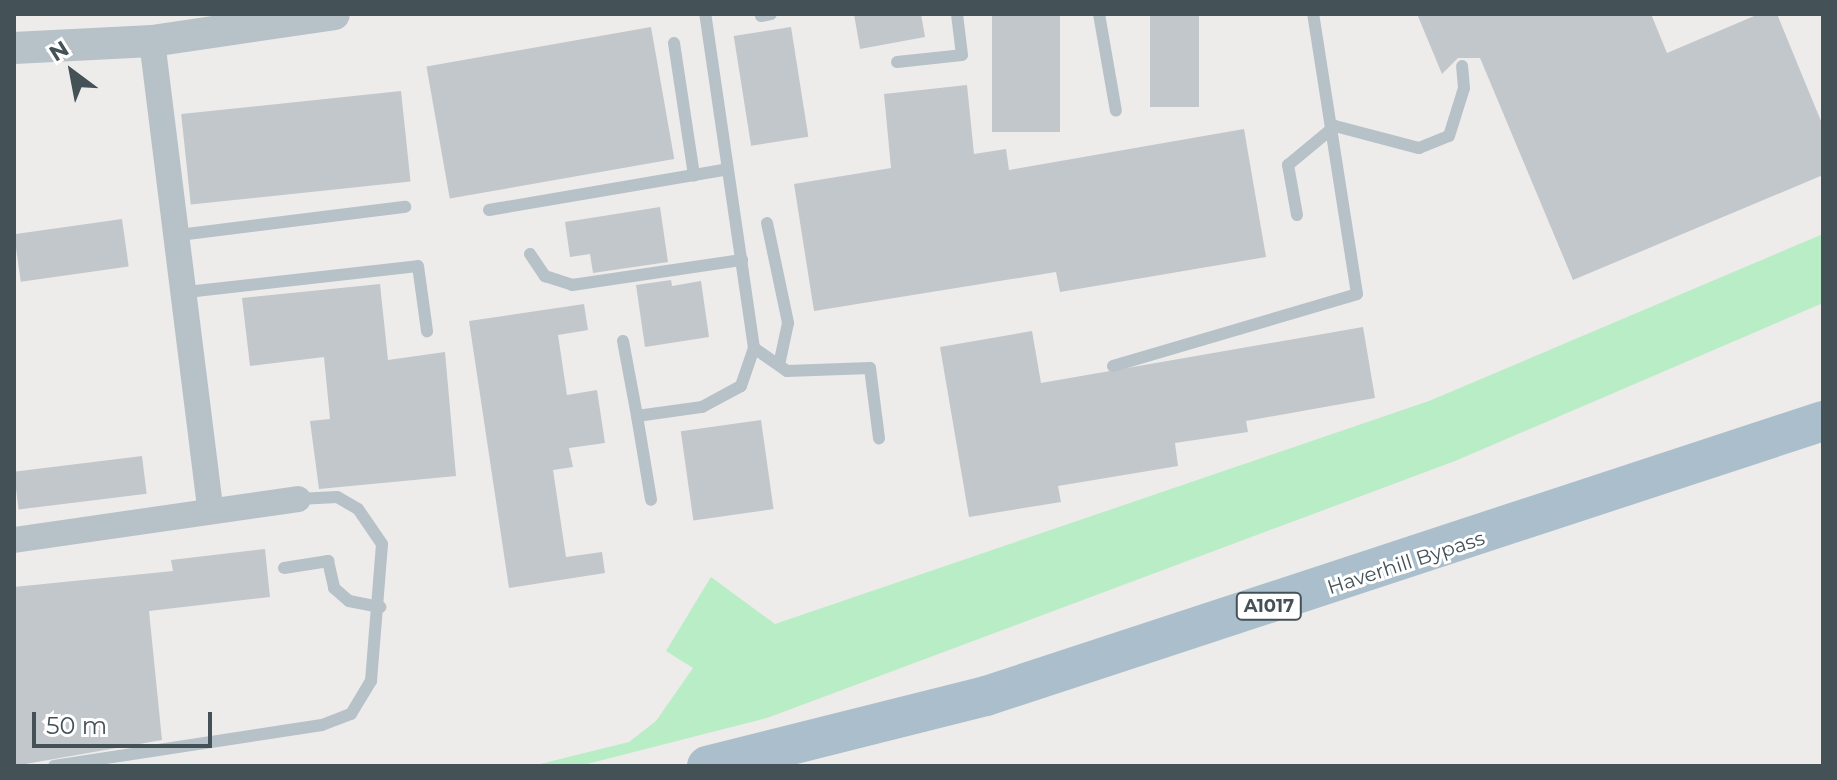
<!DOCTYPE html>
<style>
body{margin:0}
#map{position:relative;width:1837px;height:780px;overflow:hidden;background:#eeebeb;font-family:Montserrat,sans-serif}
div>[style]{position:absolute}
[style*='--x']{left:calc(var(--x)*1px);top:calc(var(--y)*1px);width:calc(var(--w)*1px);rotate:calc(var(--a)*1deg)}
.green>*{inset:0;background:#b8edc5}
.building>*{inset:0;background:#c2c7cb;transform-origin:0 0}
.service>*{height:12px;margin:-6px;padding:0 6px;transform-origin:6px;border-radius:6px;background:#b6c2c8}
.minor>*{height:26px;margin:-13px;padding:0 13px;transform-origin:13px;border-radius:13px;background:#b6c2c8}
.tertiary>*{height:32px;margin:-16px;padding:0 16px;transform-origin:16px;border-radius:16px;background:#b6c2c8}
.primary>*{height:40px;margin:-20px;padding:0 20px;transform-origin:20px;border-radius:20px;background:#aabfcb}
span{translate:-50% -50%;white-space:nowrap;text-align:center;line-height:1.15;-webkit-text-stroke:6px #fff;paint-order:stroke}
.shield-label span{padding:2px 6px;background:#fff;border:2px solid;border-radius:6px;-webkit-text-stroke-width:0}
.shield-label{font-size:18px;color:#445258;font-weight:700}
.street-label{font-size:20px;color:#445258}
.frame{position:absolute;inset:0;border:16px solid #445258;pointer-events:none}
.north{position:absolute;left:32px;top:32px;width:80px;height:80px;-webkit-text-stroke:6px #fff;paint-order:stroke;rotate:328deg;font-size:22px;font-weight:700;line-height:32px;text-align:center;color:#445258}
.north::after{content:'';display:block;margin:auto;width:28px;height:36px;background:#445258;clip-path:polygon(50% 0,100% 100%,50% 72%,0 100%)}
.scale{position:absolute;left:32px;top:712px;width:180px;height:36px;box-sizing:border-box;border:4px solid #445258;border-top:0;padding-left:10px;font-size:24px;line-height:28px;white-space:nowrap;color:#445258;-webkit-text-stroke:6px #fff;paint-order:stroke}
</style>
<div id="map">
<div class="green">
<div style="clip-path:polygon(1823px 234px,1823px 303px,1455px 461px,767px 718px,579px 766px,532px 766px,629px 742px,656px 721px,693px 668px,666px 651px,711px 577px,775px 624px,1429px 401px)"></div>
</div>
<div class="building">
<div style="clip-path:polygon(854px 14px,921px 14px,925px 37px,860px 49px)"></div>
<div style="left:992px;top:14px;width:68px;height:118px"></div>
<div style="left:1150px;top:14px;width:49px;height:93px"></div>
<div style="clip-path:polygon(1417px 14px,1651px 14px,1667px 53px,1759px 14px,1777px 14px,1823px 126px,1823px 175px,1573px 280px,1480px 58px,1458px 58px,1442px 74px)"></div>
<div style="left:651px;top:27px;width:134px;height:228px;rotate:80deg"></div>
<div style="left:791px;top:27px;width:111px;height:58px;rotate:81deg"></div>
<div style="clip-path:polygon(967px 85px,974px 154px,1006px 149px,1009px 170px,1244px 129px,1266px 257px,1060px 292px,1056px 272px,814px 311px,794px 184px,891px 168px,884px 94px)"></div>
<div style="left:401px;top:91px;width:91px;height:221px;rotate:84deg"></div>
<div style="clip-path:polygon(660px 207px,668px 262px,593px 273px,590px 254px,570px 257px,565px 222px)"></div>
<div style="left:122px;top:219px;width:48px;height:109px;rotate:82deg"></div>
<div style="clip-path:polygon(671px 280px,672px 286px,701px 281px,709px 337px,645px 347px,636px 285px)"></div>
<div style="clip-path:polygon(380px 284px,388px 360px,445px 352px,456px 476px,319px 489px,310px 421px,330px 419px,324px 357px,250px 366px,242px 298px)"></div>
<div style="clip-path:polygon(584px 304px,588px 330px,558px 335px,567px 395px,597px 390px,605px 443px,569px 448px,573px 467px,553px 470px,566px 557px,602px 552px,605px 573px,509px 588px,469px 321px)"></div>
<div style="clip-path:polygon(1363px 327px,1375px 398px,1246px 421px,1248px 432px,1175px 443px,1178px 466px,1058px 486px,1061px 502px,969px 517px,940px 347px,1032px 331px,1041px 383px)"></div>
<div style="left:761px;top:420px;width:90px;height:81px;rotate:82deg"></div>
<div style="left:142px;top:456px;width:38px;height:129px;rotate:83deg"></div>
<div style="clip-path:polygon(265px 549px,270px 597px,149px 611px,162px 740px,14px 766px,14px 587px,173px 571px,171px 560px)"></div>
</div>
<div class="service">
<div style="--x:1099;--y:14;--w:98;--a:80.1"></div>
<div style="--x:761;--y:16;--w:10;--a:-11"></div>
<div style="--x:674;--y:43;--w:134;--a:81.4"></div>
<div style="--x:897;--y:62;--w:65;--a:-6.1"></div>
<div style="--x:962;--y:55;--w:41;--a:-97"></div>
<div style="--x:1335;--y:126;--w:87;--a:14.7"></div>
<div style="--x:1419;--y:148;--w:32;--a:-22"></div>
<div style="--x:1449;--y:136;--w:50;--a:-72.6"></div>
<div style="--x:1464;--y:88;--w:22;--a:-95"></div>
<div style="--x:489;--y:210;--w:242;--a:-9.7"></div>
<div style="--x:1297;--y:215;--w:51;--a:-100.2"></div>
<div style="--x:1288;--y:165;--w:61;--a:-39.7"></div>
<div style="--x:767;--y:223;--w:102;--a:78.1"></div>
<div style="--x:788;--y:323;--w:43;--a:102.1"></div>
<div style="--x:179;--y:235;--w:228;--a:-7.1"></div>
<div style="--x:530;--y:254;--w:27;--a:56"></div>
<div style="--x:545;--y:276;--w:28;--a:18"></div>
<div style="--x:572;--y:285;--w:172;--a:-8.4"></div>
<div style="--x:187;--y:292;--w:232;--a:-6.4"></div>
<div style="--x:418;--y:266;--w:66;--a:82.1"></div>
<div style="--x:623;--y:341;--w:76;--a:79.4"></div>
<div style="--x:637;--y:416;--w:66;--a:-7.9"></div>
<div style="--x:702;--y:407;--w:44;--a:-28.3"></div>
<div style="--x:741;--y:386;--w:40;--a:-71.1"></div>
<div style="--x:754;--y:348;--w:338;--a:-98.3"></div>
<div style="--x:754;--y:348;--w:40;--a:34.9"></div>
<div style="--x:787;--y:371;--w:83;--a:-2.1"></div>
<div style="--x:870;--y:368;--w:71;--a:82.7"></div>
<div style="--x:1113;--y:366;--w:254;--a:-16.4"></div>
<div style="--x:1357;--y:294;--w:283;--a:-98.9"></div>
<div style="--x:637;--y:416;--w:85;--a:80.5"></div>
<div style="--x:284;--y:568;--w:45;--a:-9"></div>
<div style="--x:328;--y:561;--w:28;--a:77"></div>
<div style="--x:334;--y:588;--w:20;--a:41"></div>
<div style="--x:349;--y:601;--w:32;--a:11"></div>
<div style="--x:54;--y:766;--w:271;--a:-8.7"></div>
<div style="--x:322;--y:725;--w:31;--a:-21"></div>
<div style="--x:351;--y:714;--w:39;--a:-59"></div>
<div style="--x:371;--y:681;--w:137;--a:-85.4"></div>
<div style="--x:382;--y:544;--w:42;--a:-124.4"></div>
<div style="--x:358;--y:509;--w:24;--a:-150"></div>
<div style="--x:337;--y:497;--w:39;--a:177"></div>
</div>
<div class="minor">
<div style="--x:152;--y:41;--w:472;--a:82.9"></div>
<div style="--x:14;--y:540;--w:287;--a:-8.2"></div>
</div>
<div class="tertiary">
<div style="--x:14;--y:48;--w:138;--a:-2.9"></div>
<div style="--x:152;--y:41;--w:184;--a:-8.4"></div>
</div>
<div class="primary">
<div style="--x:707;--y:766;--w:288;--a:-14.1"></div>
<div style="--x:986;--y:696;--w:881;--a:-18.19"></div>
</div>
<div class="shield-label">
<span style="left:1269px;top:606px">A1017</span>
</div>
<div class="street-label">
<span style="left:1406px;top:563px;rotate:-18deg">Haverhill Bypass</span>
</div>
<div class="frame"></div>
<div class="north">N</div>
<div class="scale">50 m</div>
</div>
